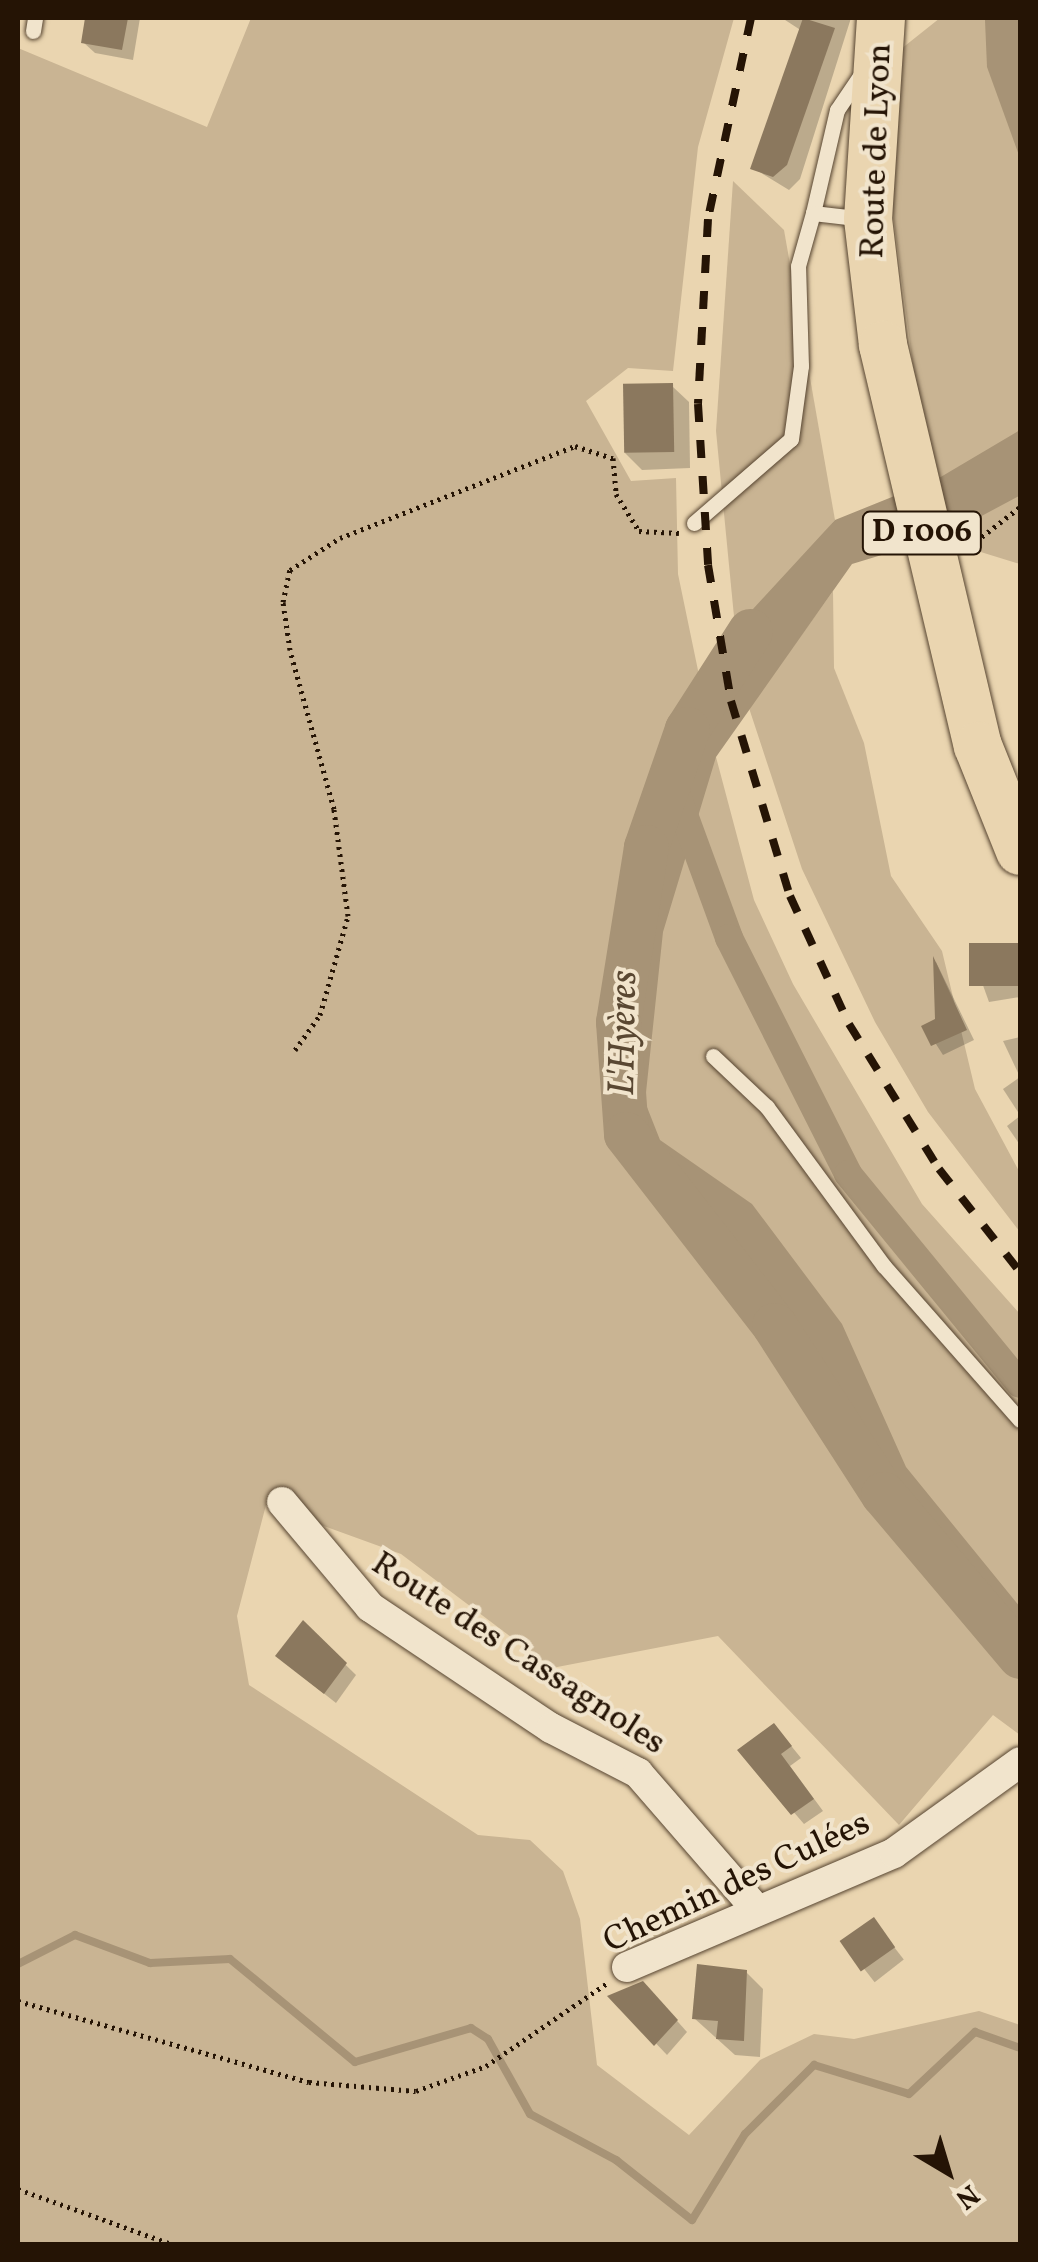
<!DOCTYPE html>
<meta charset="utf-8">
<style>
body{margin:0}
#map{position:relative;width:1038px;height:2262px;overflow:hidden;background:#ead5b0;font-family:Vollkorn,serif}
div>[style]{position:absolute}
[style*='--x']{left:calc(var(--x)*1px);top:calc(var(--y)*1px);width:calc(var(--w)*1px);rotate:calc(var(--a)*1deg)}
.green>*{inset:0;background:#c9b493}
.water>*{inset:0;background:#a79376}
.shadow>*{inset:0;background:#0003;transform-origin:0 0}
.stream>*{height:8px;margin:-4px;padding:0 4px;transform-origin:4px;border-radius:4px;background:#a79376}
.canal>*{height:28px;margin:-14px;padding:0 14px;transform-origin:14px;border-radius:14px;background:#a79376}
.river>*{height:45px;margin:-22.5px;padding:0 22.5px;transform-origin:22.5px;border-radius:22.5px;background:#a79376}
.building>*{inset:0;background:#8b785e;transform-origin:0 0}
.path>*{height:5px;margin-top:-2.5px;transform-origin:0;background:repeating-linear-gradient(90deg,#251405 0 2.5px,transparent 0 7.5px)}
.roads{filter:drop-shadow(0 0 2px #564430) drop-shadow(0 0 2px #564430)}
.lane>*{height:15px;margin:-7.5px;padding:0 7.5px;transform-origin:7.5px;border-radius:7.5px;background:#f1e4cc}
.street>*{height:30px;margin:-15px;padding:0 15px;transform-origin:15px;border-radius:15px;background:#f1e4cc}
.primary>*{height:48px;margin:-24px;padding:0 24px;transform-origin:24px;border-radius:24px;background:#ead5b0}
.rail>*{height:8px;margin-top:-4px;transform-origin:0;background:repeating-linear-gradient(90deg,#251405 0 18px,transparent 0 36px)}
span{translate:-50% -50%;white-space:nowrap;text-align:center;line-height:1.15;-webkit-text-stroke:8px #f1e4cc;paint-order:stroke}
.shield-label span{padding:2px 8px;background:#f1e4cc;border:2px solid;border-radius:8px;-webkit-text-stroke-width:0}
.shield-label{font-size:32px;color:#251405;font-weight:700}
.street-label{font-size:35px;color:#251405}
.water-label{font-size:38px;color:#594732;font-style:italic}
.frame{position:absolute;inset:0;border:20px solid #251405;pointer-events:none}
.north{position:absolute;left:898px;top:2122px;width:100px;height:100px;-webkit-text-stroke:8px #f1e4cc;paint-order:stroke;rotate:142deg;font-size:28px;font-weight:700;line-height:40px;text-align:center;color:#251405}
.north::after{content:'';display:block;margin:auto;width:35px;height:45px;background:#251405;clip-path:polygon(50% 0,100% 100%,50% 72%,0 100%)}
</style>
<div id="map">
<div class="green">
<div style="clip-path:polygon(251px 18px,734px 18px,698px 147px,673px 371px,628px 368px,586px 401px,631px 481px,676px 478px,678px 574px,716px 757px,754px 900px,793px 984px,922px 1204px,1020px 1314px,1020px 1735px,993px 1715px,899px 1825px,718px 1636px,552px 1668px,401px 1554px,266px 1505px,237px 1616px,249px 1685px,478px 1835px,530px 1840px,563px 1871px,580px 1919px,597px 2065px,689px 2135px,760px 2060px,814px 2034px,854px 2039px,979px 2011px,1020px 2025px,1020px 2244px,18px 2244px,18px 48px,207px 127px)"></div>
<div style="clip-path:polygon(940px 18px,1020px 18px,1020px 564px,971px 549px,976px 519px,939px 478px,919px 412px,887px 168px,896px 53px)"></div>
<div style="clip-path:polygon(733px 181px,784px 230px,835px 520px,736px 637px,716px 431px)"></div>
<div style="clip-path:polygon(833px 591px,834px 668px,864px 743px,891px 876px,942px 951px,975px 1089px,1020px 1173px,1020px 1232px,928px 1112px,875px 1022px,802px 869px,749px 708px)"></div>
</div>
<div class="water">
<div style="clip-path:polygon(1020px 18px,1020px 158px,987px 67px,985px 20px)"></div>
<div style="clip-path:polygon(1020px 430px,1019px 496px,944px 536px,852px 564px,716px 757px,663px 932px,645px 1102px,660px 1140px,752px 1204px,842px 1324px,906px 1467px,1020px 1607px,1020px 1656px,883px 1494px,774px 1325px,640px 1159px,618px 1099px,623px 968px,646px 847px,687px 729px,753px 609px,835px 520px,939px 478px)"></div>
</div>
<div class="shadow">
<div style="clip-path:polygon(88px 18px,140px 18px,133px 60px,95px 53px,83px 42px)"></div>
<div style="clip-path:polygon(782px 18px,851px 18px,800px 179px,789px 190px,753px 168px,802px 31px)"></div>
<div style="clip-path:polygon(672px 386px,689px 402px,690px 468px,642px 470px,625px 453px)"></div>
<div style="clip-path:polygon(1020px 945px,1020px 997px,989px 1002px,971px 952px)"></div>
<div style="clip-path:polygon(936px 962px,974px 1040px,943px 1055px,925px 1027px,938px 1021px)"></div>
<div style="clip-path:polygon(1020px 1037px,1020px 1077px,1003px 1041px)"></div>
<div style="clip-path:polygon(1020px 1077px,1020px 1115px,1003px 1089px)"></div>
<div style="clip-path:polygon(1020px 1116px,1020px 1145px,1007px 1126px)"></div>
<div style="clip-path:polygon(303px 1623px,356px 1675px,336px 1703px,289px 1666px)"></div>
<div style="clip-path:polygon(784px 1737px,801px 1758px,790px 1766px,823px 1811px,804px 1824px,741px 1751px)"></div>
<div style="left:873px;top:1920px;width:50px;height:37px;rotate:52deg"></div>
<div style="clip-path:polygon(746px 1972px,763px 1989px,760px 2057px,735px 2055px,694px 2018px)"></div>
<div style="clip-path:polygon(654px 1995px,687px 2032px,667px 2055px,612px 1997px)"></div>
</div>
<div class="stream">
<div style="--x:18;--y:1964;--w:64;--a:-27"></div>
<div style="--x:75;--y:1935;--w:80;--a:20.5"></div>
<div style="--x:150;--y:1963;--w:80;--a:-2.9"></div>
<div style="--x:230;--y:1959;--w:162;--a:39.5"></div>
<div style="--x:355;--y:2062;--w:121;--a:-16.3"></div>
<div style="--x:471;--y:2028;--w:20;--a:33"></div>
<div style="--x:488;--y:2039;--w:86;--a:60.8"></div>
<div style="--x:530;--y:2114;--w:98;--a:28.1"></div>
<div style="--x:616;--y:2160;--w:97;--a:38.3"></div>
<div style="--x:692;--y:2220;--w:101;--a:-58.4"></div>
<div style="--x:745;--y:2134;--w:98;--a:-45"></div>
<div style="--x:814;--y:2065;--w:99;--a:17"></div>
<div style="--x:909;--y:2094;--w:91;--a:-43.2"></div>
<div style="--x:975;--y:2032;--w:48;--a:19.6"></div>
</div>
<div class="canal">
<div style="--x:668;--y:771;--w:178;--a:69.9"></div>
<div style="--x:729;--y:938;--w:264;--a:63.2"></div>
<div style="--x:848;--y:1174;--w:271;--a:50.7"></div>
</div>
<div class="river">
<div style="--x:750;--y:631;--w:117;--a:122.7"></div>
<div style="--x:687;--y:729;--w:125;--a:109.2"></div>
<div style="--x:646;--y:847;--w:177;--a:99.1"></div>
<div style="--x:618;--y:1022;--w:112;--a:85.9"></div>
<div style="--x:626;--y:1134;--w:242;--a:52.2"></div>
<div style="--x:774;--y:1325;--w:201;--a:57.2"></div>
<div style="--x:883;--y:1494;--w:212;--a:49.8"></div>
</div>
<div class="building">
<div style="clip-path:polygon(85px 18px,128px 18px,122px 50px,81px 43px)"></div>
<div style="clip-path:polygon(803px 18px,835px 28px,787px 165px,773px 177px,750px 169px)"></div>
<div style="left:673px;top:383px;width:69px;height:50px;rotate:89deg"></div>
<div style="left:1020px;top:943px;width:43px;height:51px;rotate:90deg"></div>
<div style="clip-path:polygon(933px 956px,967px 1030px,931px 1046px,921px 1026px,935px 1019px)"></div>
<div style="clip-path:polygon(303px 1620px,347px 1663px,324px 1694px,275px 1656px)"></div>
<div style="clip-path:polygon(774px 1723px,792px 1746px,781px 1754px,814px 1799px,791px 1815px,737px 1750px)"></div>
<div style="left:874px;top:1917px;width:37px;height:42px;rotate:55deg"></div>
<div style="clip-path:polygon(697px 1964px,747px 1970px,744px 2041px,716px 2039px,718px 2021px,692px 2019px)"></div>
<div style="clip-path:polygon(643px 1981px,678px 2020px,654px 2046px,607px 1996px)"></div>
</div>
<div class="path">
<div style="--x:970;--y:546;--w:63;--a:-38"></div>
<div style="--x:295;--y:1050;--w:43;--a:-54.5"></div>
<div style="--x:320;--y:1015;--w:103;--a:-74.2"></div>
<div style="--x:348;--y:916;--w:108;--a:-97.5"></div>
<div style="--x:334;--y:809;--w:165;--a:-105.5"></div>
<div style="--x:290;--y:650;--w:49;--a:-98.3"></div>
<div style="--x:283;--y:602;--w:33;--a:-78"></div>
<div style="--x:290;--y:570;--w:59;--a:-32.6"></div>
<div style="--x:340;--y:538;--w:252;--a:-21.4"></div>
<div style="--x:575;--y:446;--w:40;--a:18"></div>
<div style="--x:613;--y:458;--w:36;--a:85"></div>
<div style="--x:616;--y:494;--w:44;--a:58.1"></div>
<div style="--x:639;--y:531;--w:40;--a:2.9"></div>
<div style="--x:18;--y:2001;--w:302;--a:15.6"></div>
<div style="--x:309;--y:2082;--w:107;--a:4.8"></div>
<div style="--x:416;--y:2091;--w:74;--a:-19.7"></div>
<div style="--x:486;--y:2066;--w:147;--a:-34.4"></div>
<div style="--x:18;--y:2189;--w:164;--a:19.7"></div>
</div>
<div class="roads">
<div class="lane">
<div style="--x:33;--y:31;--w:13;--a:-81"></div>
<div style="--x:813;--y:213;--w:106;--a:-76.9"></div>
<div style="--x:837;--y:110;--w:45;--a:-56"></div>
<div style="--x:694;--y:523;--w:128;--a:-40.9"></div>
<div style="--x:791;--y:439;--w:74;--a:-82.2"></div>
<div style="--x:801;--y:366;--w:100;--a:-91.7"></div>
<div style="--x:798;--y:266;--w:55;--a:-74.2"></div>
<div style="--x:813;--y:213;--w:52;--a:6.6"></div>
<div style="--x:713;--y:1056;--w:74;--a:43.4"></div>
<div style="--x:767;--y:1107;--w:197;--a:53.7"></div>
<div style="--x:884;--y:1266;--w:205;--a:48.6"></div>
</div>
<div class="street">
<div style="--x:282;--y:1502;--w:137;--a:50"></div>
<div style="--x:370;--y:1607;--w:218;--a:33.8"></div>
<div style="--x:551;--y:1728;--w:98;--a:27.3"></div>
<div style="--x:638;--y:1773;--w:181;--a:49"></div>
<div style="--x:627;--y:1967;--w:290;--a:-23.1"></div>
<div style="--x:894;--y:1853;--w:155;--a:-35.8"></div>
</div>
<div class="primary">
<div style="--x:881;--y:18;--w:201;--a:93.7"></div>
<div style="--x:868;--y:219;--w:127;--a:83.2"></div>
<div style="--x:883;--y:345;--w:412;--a:76.7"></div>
<div style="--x:978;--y:746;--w:113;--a:68.2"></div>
</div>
</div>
<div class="rail">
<div style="--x:751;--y:18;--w:206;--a:102.1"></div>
<div style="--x:708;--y:219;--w:185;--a:93.1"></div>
<div style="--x:698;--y:404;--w:161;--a:86.4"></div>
<div style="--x:708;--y:565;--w:138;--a:80.4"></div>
<div style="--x:731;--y:701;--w:204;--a:73.2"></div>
<div style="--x:790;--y:896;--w:141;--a:65.3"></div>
<div style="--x:849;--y:1024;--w:171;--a:58.2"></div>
<div style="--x:939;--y:1169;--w:131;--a:51.8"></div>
</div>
<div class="shield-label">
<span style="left:922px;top:533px">D 1006</span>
</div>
<div class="street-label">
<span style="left:877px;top:151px;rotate:-88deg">Route de Lyon</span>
<span style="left:518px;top:1654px;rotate:33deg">Route des Cassagnoles</span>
<span style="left:737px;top:1883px;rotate:-25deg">Chemin des Culées</span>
</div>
<div class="water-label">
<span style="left:625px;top:1033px;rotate:-89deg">L'Hyères</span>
</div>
<div class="frame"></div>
<div class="north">N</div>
</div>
